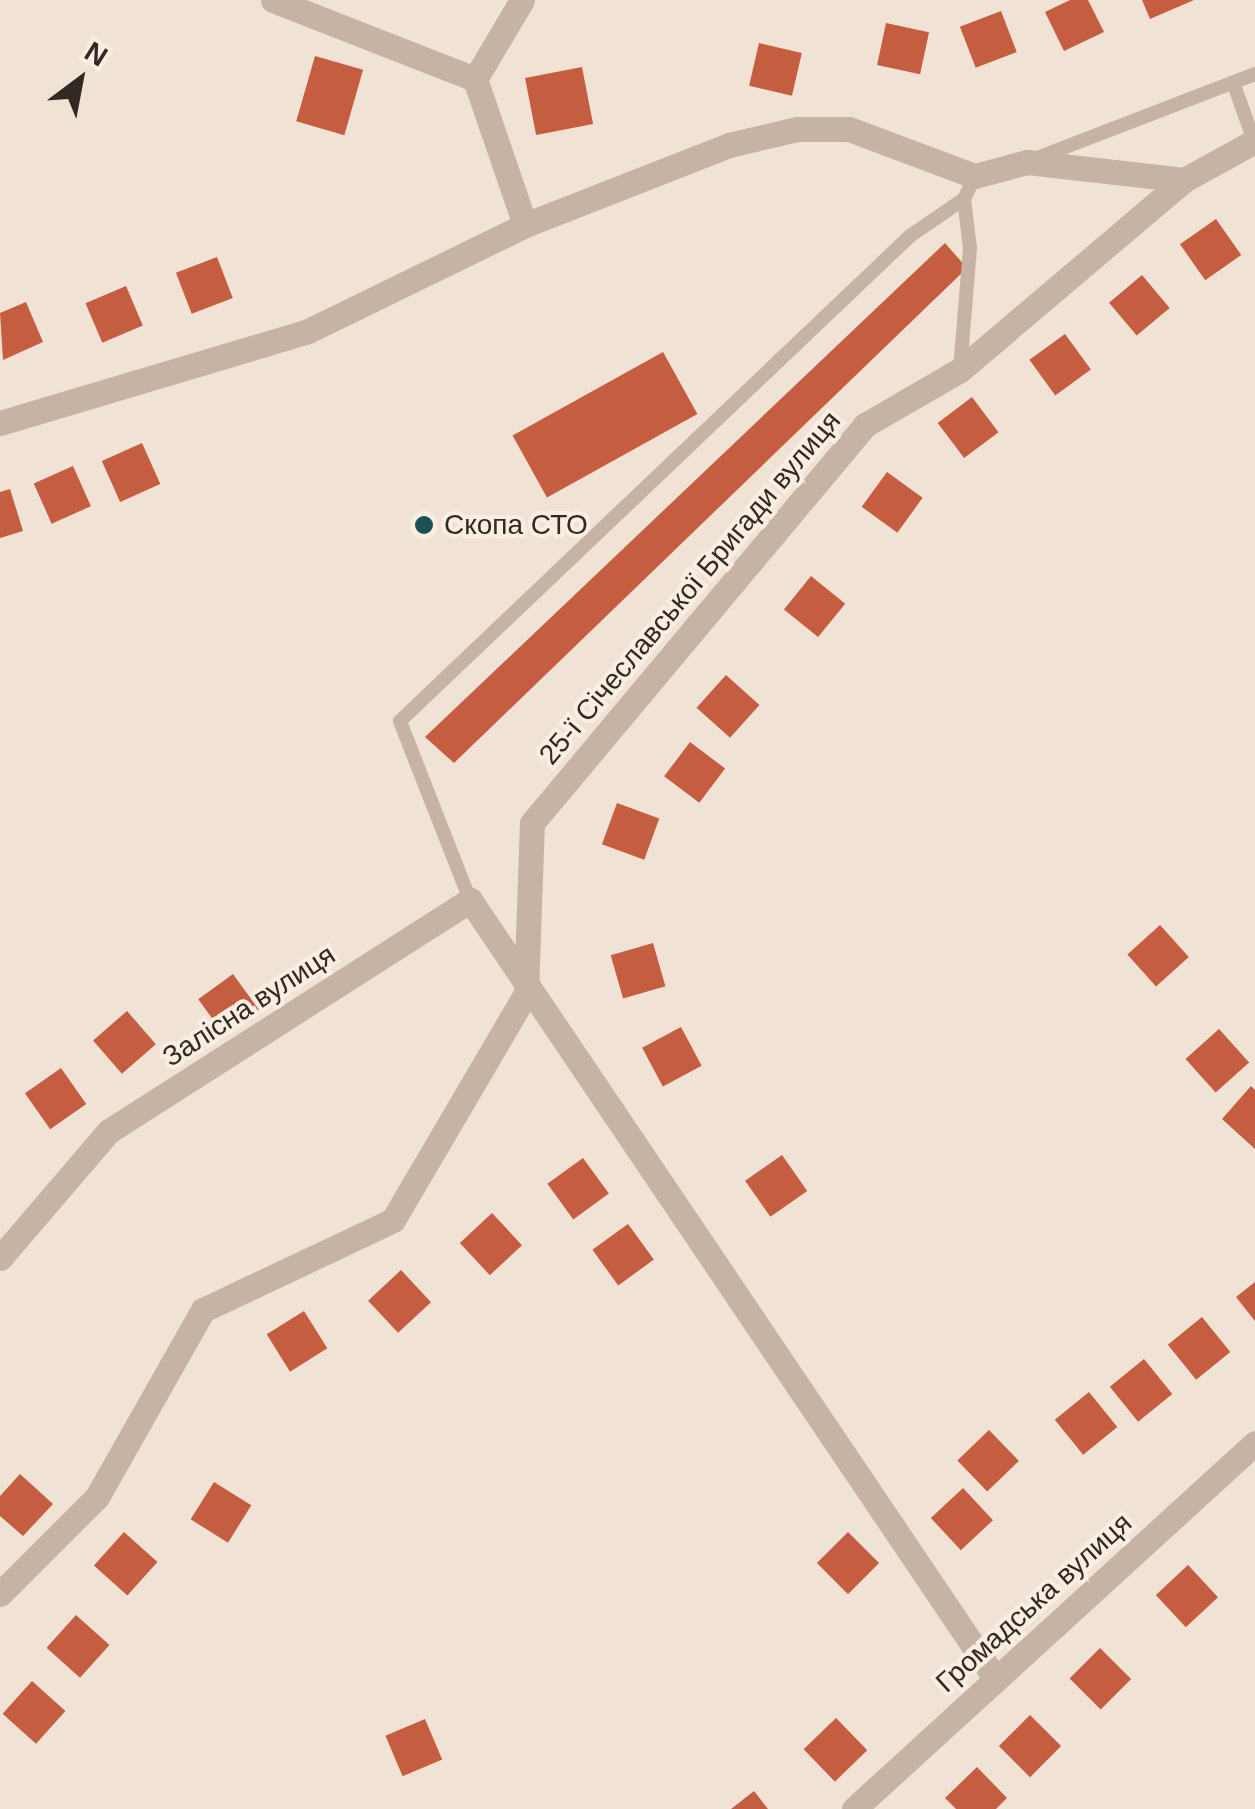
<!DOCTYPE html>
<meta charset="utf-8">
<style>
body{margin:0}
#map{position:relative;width:1255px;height:1809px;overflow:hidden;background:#f0e3d6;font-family:Arial,sans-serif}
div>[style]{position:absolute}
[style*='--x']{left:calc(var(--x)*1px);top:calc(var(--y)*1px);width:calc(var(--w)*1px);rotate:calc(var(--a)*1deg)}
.building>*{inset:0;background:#c55d40;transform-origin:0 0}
.service>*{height:14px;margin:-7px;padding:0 7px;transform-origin:7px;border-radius:7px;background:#c7b3a3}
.minor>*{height:25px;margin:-12.5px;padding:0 12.5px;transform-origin:12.5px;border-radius:12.5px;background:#c7b3a3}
.dots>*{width:28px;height:28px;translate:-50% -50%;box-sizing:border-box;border:5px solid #f8eee2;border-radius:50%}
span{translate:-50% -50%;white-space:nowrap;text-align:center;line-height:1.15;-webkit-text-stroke:8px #f8eee2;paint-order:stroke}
.poi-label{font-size:28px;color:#322925}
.left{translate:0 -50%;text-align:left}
.street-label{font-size:28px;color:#322925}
.north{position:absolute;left:30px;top:30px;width:100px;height:100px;-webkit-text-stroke:8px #f8eee2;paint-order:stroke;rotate:32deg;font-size:28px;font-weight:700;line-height:40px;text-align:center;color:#322925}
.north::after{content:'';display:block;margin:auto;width:35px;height:45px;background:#322925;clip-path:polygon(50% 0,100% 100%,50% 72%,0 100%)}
</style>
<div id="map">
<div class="building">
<div style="clip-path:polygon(1070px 0,1088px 0,1104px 32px,1064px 51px,1045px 12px)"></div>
<div style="clip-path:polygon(1142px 0,1194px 0,1150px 19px)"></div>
<div style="left:1001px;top:11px;width:44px;height:44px;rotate:69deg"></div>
<div style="left:886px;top:23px;width:44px;height:43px;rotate:12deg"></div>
<div style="left:759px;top:43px;width:44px;height:44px;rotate:13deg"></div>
<div style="left:315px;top:56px;width:50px;height:68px;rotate:16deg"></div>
<div style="left:582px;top:67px;width:58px;height:58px;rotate:79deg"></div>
<div style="left:1216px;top:219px;width:44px;height:44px;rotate:55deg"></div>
<div style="clip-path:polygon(945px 243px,967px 268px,454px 763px,425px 737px)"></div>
<div style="left:217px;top:257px;width:44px;height:44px;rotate:69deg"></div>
<div style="left:1142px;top:275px;width:43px;height:43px;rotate:50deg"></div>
<div style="left:126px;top:286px;width:43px;height:44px;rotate:67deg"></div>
<div style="clip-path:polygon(26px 302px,43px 342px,3px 360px,0 313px)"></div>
<div style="left:1065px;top:334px;width:44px;height:44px;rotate:54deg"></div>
<div style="left:663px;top:352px;width:71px;height:172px;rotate:61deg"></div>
<div style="left:972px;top:397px;width:44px;height:43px;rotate:53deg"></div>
<div style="left:142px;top:443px;width:45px;height:44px;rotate:66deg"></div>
<div style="left:73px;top:466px;width:44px;height:43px;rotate:66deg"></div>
<div style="left:887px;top:472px;width:44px;height:43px;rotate:36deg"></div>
<div style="clip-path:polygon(10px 489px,23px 531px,0 538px,0 492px)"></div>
<div style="left:811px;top:576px;width:44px;height:43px;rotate:39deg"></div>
<div style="left:726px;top:675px;width:45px;height:44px;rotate:42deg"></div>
<div style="left:690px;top:742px;width:44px;height:43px;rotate:37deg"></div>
<div style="left:617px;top:803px;width:45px;height:44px;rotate:20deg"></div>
<div style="left:1160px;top:925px;width:43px;height:44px;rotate:48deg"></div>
<div style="left:653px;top:943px;width:45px;height:44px;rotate:74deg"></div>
<div style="left:233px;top:974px;width:44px;height:43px;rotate:54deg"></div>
<div style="left:127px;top:1011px;width:44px;height:45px;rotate:49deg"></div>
<div style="left:681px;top:1027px;width:44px;height:44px;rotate:62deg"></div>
<div style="left:1219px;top:1029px;width:45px;height:45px;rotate:48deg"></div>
<div style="left:61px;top:1068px;width:44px;height:44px;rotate:55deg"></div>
<div style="clip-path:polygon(1251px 1086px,1255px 1090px,1255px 1149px,1222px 1119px)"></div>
<div style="left:782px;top:1155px;width:44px;height:45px;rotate:55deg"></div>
<div style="left:583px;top:1158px;width:44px;height:44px;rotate:54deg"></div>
<div style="left:492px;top:1213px;width:44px;height:44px;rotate:47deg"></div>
<div style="left:628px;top:1224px;width:44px;height:44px;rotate:54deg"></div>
<div style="left:401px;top:1270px;width:44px;height:45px;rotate:47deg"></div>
<div style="clip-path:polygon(1255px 1282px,1255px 1321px,1236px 1297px)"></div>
<div style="left:304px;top:1311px;width:44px;height:44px;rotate:58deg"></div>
<div style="left:1202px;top:1317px;width:45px;height:44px;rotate:51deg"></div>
<div style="left:1144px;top:1359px;width:45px;height:44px;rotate:51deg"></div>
<div style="left:1089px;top:1392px;width:45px;height:44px;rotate:51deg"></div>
<div style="left:989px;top:1430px;width:43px;height:44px;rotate:46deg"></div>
<div style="clip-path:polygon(20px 1474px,53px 1504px,23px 1536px,0 1516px,0 1496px)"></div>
<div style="left:214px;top:1482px;width:44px;height:44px;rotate:32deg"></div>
<div style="left:963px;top:1488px;width:44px;height:44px;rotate:47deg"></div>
<div style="left:124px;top:1532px;width:45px;height:45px;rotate:42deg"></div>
<div style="left:848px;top:1532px;width:44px;height:44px;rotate:45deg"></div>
<div style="left:1188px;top:1565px;width:44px;height:44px;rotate:47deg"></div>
<div style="left:76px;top:1615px;width:45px;height:44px;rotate:42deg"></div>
<div style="left:1100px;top:1648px;width:44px;height:43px;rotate:45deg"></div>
<div style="left:32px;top:1681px;width:45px;height:44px;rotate:42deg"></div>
<div style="left:1030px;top:1715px;width:44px;height:44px;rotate:45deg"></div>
<div style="left:836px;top:1718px;width:45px;height:45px;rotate:46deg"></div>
<div style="left:425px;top:1719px;width:44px;height:43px;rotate:67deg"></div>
<div style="clip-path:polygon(977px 1767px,1007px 1798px,996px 1809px,956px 1809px,945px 1798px)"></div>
<div style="clip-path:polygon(754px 1791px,768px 1809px,731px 1809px)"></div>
</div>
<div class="service">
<div style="--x:1233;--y:82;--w:63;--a:70.4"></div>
<div style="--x:1037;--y:158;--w:234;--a:-21.1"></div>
<div style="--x:960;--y:370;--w:122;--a:-85.3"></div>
<div style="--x:970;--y:248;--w:49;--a:-97"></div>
<div style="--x:964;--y:199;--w:25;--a:-64"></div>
<div style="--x:470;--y:900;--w:192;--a:-111.4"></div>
<div style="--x:400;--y:721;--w:704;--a:-43.56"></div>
<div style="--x:910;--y:236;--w:65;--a:-34.4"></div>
</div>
<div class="minor">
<div style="--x:273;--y:0;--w:217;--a:21.4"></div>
<div style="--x:522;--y:0;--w:92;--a:120.7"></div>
<div style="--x:475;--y:79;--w:154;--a:71.1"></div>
<div style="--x:0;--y:423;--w:319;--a:-16.6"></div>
<div style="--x:306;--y:332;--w:244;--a:-26"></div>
<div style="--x:525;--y:225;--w:219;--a:-21.4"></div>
<div style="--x:729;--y:145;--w:70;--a:-13.2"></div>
<div style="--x:797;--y:129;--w:52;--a:0"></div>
<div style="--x:849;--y:129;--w:134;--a:20.5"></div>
<div style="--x:975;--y:176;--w:54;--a:-15.1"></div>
<div style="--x:1027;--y:162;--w:158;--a:6.5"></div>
<div style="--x:0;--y:1258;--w:167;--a:-49.4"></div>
<div style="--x:109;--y:1131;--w:429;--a:-32.6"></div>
<div style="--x:470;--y:900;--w:939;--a:55.99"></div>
<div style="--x:0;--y:1594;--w:137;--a:-45"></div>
<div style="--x:97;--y:1497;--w:215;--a:-60.5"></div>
<div style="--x:203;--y:1310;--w:210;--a:-25.3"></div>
<div style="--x:393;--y:1220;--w:263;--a:-59.6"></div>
<div style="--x:526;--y:993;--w:170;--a:-88"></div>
<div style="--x:532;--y:823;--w:519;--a:-50.08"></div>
<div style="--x:865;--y:425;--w:110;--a:-30.1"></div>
<div style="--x:960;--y:370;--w:294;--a:-40.3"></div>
<div style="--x:1184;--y:180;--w:81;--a:-28.8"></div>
<div style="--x:854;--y:1809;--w:543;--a:-42.39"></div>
</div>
<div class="dots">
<div style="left:424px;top:525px;background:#1b5153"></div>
</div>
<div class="poi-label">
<span class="left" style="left:444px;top:525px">Скопа СТО</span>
</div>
<div class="street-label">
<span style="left:690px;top:588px;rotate:-50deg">25-ї Січеславської Бригади вулиця</span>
<span style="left:249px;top:1006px;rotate:-33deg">Залісна вулиця</span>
<span style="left:1034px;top:1603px;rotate:-42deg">Громадська вулиця</span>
</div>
<div class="north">N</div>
</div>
